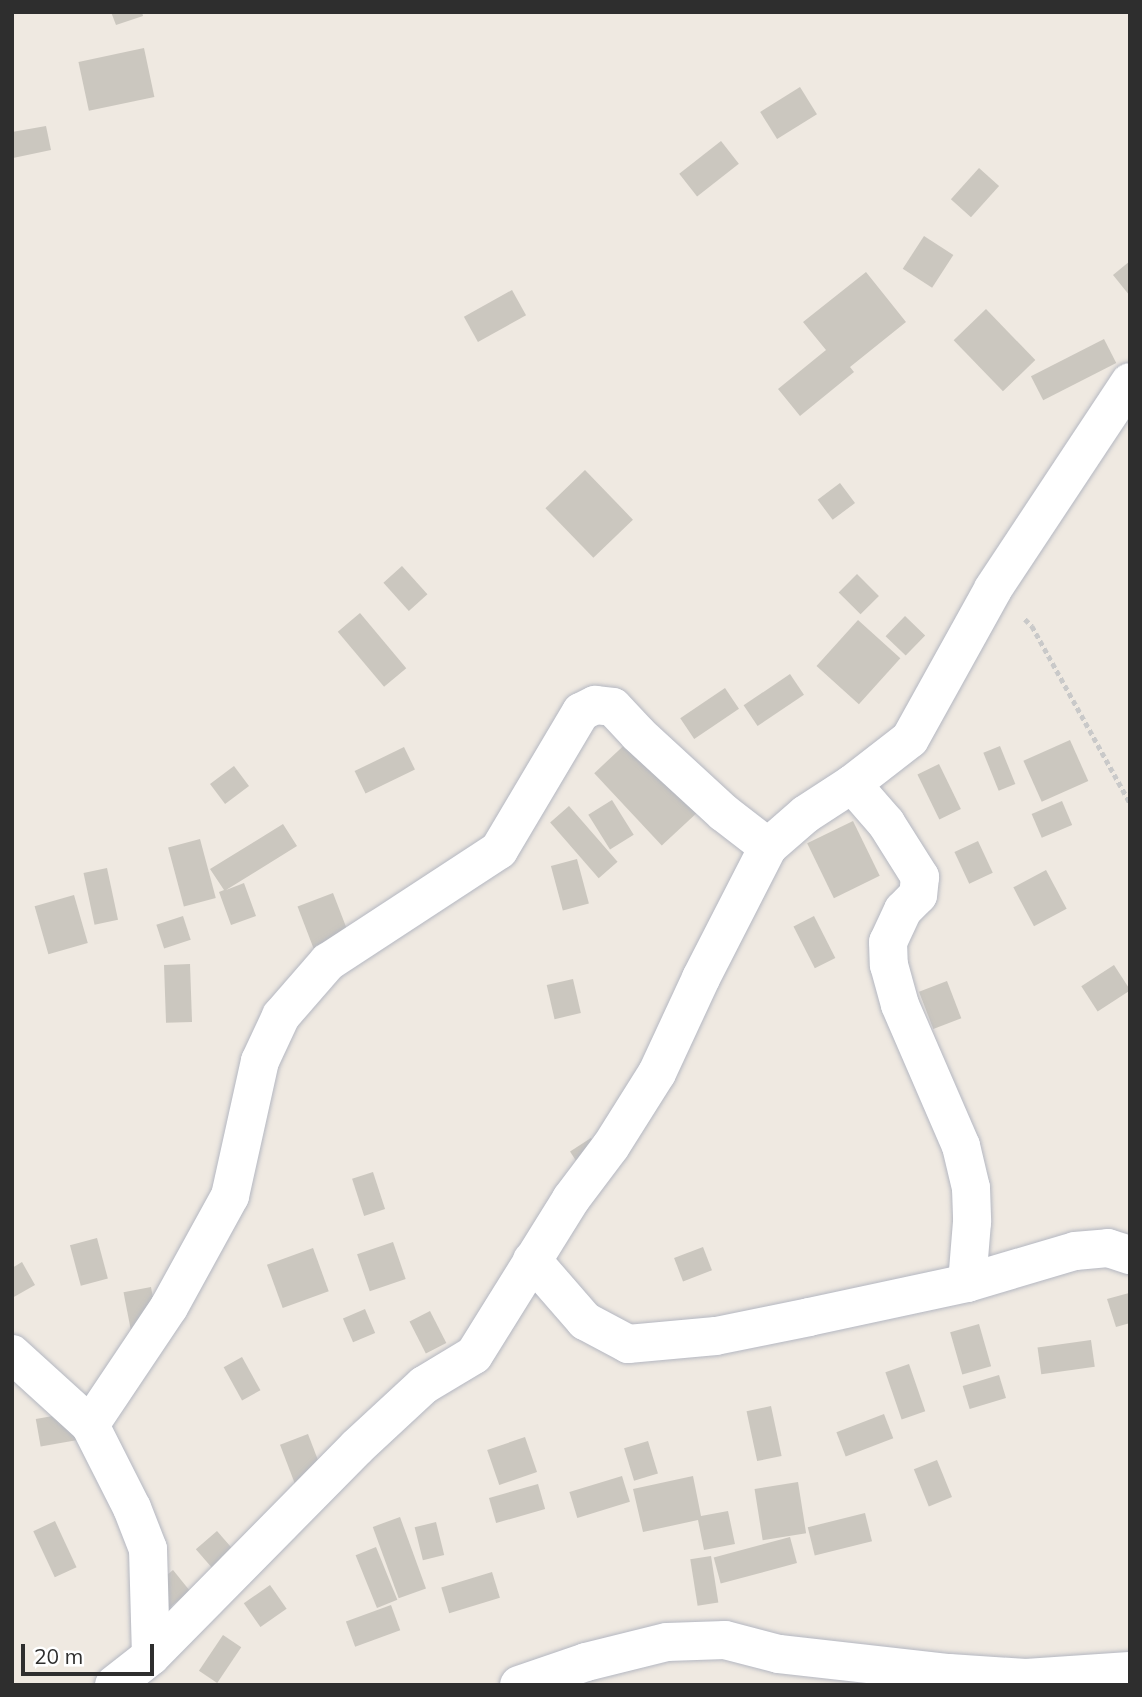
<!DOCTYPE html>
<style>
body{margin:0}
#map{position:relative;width:1142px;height:1697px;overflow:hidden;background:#efe9e1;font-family:Mulish,sans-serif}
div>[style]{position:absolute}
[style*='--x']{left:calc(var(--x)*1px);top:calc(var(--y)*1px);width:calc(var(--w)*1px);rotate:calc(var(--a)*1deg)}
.building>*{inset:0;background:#cbc7bf;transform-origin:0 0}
.path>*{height:4.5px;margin-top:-2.25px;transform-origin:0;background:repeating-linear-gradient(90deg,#c9c9c9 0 5px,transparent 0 8.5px)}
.roads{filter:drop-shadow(0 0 2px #b4b7c1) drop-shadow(0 0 2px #b4b7c1)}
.minor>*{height:38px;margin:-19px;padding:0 19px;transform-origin:19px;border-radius:19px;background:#fff}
span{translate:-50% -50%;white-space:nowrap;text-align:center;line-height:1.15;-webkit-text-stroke:7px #fff;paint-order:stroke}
.frame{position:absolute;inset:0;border:14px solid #2e2e2e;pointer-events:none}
.scale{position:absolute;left:21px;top:1644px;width:133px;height:32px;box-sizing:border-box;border:4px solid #2e2e2e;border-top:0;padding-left:9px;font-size:21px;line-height:24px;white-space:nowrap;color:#2e2e2e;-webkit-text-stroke:5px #fff;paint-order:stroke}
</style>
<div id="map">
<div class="building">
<div style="clip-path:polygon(111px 12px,142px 12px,143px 16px,116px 25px)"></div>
<div style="left:144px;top:48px;width:50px;height:67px;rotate:78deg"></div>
<div style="left:800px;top:87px;width:32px;height:47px;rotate:58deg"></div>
<div style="clip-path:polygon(46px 126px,51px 150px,13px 158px,12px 132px)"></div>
<div style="left:721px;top:141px;width:29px;height:53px;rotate:52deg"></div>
<div style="left:979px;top:168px;width:27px;height:42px;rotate:42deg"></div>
<div style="left:924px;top:236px;width:35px;height:39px;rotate:33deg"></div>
<div style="clip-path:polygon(1130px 261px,1130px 296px,1113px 275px)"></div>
<div style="clip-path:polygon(866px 272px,906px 322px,850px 367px,854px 372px,800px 416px,778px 389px,826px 350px,803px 322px)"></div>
<div style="left:512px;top:290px;width:29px;height:55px;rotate:61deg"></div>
<div style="left:986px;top:309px;width:71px;height:45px;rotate:46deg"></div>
<div style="left:1104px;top:339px;width:27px;height:82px;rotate:63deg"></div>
<div style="left:585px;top:470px;width:69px;height:55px;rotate:46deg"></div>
<div style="left:840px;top:483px;width:25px;height:28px;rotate:53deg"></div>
<div style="left:402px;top:566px;width:38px;height:25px;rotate:48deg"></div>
<div style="left:857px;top:574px;width:31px;height:26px;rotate:45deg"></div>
<div style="left:360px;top:613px;width:72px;height:29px;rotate:50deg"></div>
<div style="left:905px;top:616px;width:28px;height:28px;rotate:44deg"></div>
<div style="left:858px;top:620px;width:57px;height:62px;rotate:42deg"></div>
<div style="left:790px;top:674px;width:25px;height:56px;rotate:56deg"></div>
<div style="left:725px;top:688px;width:25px;height:54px;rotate:56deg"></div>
<div style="left:633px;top:737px;width:99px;height:53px;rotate:47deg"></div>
<div style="left:1070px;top:740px;width:45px;height:51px;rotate:66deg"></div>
<div style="left:1000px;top:746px;width:41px;height:18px;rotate:68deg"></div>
<div style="left:404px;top:747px;width:25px;height:55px;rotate:64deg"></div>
<div style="left:939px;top:764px;width:50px;height:24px;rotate:64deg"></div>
<div style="left:234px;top:766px;width:25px;height:30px;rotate:53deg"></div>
<div style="left:612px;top:800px;width:41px;height:28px;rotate:58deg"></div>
<div style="left:1062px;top:801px;width:26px;height:33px;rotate:67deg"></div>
<div style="left:569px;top:806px;width:74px;height:25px;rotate:49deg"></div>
<div style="left:853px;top:821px;width:61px;height:51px;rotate:64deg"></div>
<div style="clip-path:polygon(283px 824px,297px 846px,226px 890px,244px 883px,256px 916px,231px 925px,219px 892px,224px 890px,210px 869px)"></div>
<div style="left:200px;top:839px;width:61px;height:33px;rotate:75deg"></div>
<div style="left:978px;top:841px;width:35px;height:26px;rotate:65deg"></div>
<div style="left:577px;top:859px;width:46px;height:27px;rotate:75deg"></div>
<div style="left:107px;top:868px;width:53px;height:24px;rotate:78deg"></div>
<div style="left:1046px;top:870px;width:44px;height:37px;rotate:62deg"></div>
<div style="left:333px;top:893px;width:51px;height:38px;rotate:69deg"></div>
<div style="left:74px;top:895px;width:50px;height:41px;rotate:74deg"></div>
<div style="left:183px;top:916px;width:25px;height:28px;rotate:72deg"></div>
<div style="left:814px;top:916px;width:47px;height:23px;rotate:63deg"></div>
<div style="left:190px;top:964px;width:58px;height:26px;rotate:88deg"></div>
<div style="left:1114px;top:965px;width:30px;height:39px;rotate:57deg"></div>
<div style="left:573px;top:979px;width:35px;height:27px;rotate:77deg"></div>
<div style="left:947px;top:981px;width:40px;height:30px;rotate:69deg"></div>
<div style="left:591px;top:1138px;width:40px;height:25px;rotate:57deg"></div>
<div style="left:373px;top:1172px;width:39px;height:22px;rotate:72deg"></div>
<div style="left:97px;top:1238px;width:42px;height:28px;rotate:75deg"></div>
<div style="left:393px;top:1242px;width:39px;height:38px;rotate:71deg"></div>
<div style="left:703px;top:1247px;width:25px;height:31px;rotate:69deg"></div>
<div style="left:313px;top:1248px;width:46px;height:49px;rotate:70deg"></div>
<div style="clip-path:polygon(22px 1262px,35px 1285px,12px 1298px,12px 1268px)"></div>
<div style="left:151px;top:1287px;width:42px;height:28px;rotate:79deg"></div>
<div style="clip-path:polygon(1129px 1293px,1130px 1323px,1116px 1327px,1107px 1299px)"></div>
<div style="left:365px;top:1309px;width:26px;height:24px;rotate:67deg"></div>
<div style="left:430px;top:1311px;width:36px;height:23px;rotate:63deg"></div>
<div style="left:979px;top:1324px;width:44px;height:30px;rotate:74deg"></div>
<div style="left:1091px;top:1340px;width:27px;height:54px;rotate:82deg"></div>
<div style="left:242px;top:1357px;width:38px;height:21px;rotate:61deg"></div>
<div style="left:909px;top:1364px;width:50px;height:25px;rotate:71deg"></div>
<div style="left:999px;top:1375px;width:24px;height:38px;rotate:73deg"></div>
<div style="left:771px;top:1406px;width:51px;height:25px;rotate:78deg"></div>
<div style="left:87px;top:1410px;width:28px;height:52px;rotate:80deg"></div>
<div style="left:884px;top:1414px;width:26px;height:51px;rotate:69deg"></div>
<div style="left:308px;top:1434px;width:47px;height:30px;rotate:69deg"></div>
<div style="left:525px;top:1437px;width:37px;height:40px;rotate:71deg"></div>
<div style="left:648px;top:1441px;width:34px;height:25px;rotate:73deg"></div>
<div style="left:937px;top:1460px;width:40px;height:25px;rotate:68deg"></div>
<div style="left:622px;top:1476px;width:27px;height:55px;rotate:73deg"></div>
<div style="clip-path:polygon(693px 1476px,701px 1516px,728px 1511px,735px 1544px,704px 1550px,698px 1520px,643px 1532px,633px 1489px)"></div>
<div style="left:798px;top:1482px;width:52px;height:44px;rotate:81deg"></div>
<div style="left:538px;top:1484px;width:26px;height:51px;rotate:74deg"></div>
<div style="left:865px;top:1513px;width:29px;height:59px;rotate:76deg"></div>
<div style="left:400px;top:1517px;width:76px;height:29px;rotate:70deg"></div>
<div style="left:55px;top:1521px;width:51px;height:24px;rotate:65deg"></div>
<div style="left:436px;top:1522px;width:34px;height:22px;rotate:76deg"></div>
<div style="left:217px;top:1531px;width:48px;height:28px;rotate:49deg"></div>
<div style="left:790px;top:1537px;width:27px;height:79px;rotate:75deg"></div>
<div style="left:376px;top:1547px;width:57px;height:22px;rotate:68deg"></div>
<div style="left:711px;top:1556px;width:47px;height:21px;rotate:81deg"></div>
<div style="left:173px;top:1570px;width:27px;height:50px;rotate:51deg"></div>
<div style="left:492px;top:1572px;width:27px;height:53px;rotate:73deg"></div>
<div style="left:270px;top:1585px;width:29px;height:32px;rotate:55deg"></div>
<div style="left:391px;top:1605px;width:27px;height:48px;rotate:70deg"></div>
<div style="left:223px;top:1635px;width:22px;height:43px;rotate:34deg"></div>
</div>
<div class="path">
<div style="--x:1025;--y:619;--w:10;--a:45"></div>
<div style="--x:1032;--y:626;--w:202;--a:61"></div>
</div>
<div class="roads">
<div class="minor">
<div style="--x:852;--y:784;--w:52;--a:48.9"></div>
<div style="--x:886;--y:823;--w:64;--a:57.8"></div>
<div style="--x:920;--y:877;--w:18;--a:96"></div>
<div style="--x:918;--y:895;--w:21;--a:135"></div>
<div style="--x:903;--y:910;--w:35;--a:115"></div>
<div style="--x:888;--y:942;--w:23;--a:88"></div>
<div style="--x:889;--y:965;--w:41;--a:74.6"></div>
<div style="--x:900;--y:1005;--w:154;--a:66.6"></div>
<div style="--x:961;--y:1146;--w:43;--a:76.6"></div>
<div style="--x:971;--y:1188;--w:34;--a:88"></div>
<div style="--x:972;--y:1222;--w:61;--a:94.7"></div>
<div style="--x:532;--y:1260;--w:81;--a:49"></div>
<div style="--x:585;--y:1321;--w:49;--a:28.1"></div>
<div style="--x:628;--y:1344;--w:88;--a:-5.2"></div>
<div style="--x:716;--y:1336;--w:95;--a:-11.5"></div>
<div style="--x:809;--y:1317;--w:162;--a:-12.1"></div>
<div style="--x:967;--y:1283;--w:113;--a:-16.5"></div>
<div style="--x:1075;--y:1251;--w:33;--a:-5"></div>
<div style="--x:1108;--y:1248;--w:23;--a:18"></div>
<div style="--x:12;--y:1354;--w:105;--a:42.3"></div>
<div style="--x:90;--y:1425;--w:93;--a:63.2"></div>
<div style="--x:132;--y:1508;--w:44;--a:68.7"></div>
<div style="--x:148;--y:1549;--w:107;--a:88.4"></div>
<div style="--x:90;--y:1425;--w:142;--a:-56.2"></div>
<div style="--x:169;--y:1307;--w:127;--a:-61.2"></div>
<div style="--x:230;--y:1196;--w:138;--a:-77.5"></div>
<div style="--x:260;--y:1061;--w:50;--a:-65"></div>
<div style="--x:281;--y:1016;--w:72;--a:-49"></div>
<div style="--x:328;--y:962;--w:204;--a:-33.2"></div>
<div style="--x:499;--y:850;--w:161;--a:-59.3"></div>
<div style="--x:581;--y:712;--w:16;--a:-27"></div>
<div style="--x:595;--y:705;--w:18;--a:6"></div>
<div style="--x:613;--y:707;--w:37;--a:47"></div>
<div style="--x:638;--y:734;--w:117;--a:42.6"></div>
<div style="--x:724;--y:813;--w:56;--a:37.7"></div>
<div style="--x:114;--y:1685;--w:47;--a:-38.1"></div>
<div style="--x:151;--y:1656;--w:293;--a:-45.4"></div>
<div style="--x:357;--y:1447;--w:91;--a:-42.8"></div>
<div style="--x:424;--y:1385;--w:58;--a:-31"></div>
<div style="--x:474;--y:1355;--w:184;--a:-58.1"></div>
<div style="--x:571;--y:1199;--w:66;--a:-53"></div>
<div style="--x:611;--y:1146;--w:86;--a:-57.8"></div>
<div style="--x:657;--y:1073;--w:105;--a:-65.1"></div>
<div style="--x:701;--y:978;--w:147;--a:-62.9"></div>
<div style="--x:768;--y:847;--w:50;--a:-41"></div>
<div style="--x:806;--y:814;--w:55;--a:-33.1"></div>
<div style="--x:852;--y:784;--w:73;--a:-37.8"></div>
<div style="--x:910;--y:739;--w:171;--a:-61"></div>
<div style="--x:993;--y:589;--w:248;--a:-56.5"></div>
<div style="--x:519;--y:1685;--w:71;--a:-18.9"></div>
<div style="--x:586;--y:1662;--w:83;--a:-13.9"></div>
<div style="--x:667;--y:1642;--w:58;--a:-2"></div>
<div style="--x:725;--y:1640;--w:56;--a:14.5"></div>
<div style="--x:779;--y:1654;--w:171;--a:6.4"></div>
<div style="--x:949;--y:1673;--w:77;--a:3.7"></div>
<div style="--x:1026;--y:1678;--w:104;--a:-3.9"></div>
</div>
</div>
<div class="frame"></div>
<div class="scale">20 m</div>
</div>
